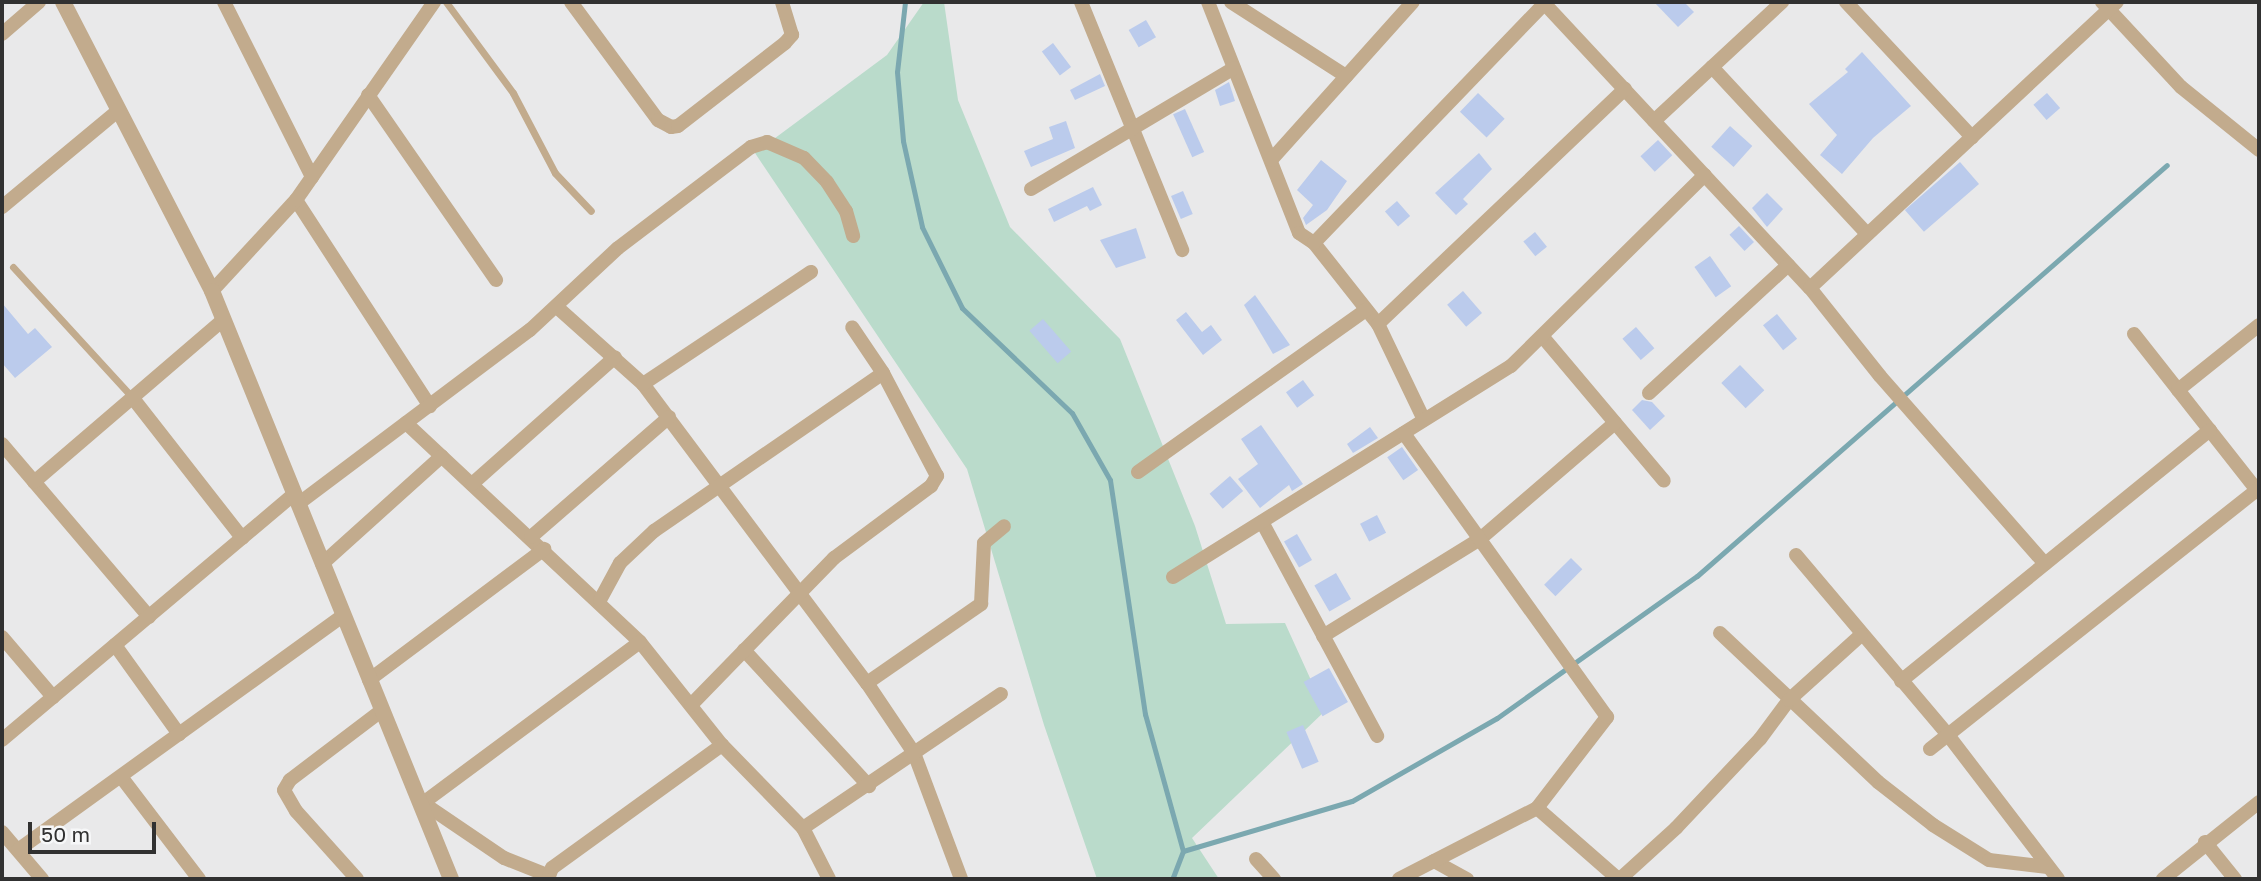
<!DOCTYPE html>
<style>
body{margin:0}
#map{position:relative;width:2261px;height:881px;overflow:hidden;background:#e9e9ea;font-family:"Golos Text",sans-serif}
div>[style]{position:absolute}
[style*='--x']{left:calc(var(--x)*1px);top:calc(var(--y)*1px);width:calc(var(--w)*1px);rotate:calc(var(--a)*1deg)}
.green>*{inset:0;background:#badbcb}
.stream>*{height:5px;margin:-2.5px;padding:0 2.5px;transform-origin:2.5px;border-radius:2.5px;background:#7ba8b0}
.building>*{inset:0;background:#bbcbec;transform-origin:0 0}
.service>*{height:7px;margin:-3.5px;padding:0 3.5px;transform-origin:3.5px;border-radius:3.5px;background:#c2ab8d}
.minor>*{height:14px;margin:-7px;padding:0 7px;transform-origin:7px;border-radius:7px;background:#c2ab8d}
.tertiary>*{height:16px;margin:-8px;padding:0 8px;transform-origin:8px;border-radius:8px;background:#c2ab8d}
span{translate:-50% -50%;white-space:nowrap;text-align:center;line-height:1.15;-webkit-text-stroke:6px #f6f7f8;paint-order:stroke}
.frame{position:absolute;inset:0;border:4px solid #313131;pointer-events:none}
.scale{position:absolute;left:28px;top:822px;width:128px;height:32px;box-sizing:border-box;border:4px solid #313131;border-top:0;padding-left:9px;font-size:21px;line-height:24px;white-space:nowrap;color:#313131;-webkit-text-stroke:5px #f6f7f8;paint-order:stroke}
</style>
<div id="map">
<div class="green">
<div style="clip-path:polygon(924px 2px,944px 2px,958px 100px,1010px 227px,1120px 339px,1195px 526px,1226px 624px,1285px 623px,1325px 711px,1192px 838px,1219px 879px,1097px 879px,1044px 725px,967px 469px,755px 153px,887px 55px)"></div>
</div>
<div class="stream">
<div style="--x:905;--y:2;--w:70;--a:96.5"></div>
<div style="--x:897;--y:72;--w:69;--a:85"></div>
<div style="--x:903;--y:141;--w:88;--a:77.5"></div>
<div style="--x:922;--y:227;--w:90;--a:63.7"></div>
<div style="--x:962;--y:308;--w:152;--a:43.7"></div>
<div style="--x:1072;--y:413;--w:77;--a:60.4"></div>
<div style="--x:1110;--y:480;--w:237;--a:81.5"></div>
<div style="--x:1145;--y:714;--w:142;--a:74.5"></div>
<div style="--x:1183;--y:851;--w:30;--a:111"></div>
<div style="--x:1183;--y:851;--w:176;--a:-16.5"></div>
<div style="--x:1352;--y:801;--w:167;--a:-29.8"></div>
<div style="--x:1497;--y:718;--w:245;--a:-35.4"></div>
<div style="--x:1697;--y:576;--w:624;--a:-41.17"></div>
</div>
<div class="building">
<div style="clip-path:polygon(1654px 2px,1684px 2px,1694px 12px,1678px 27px)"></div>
<div style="left:1146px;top:20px;width:20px;height:20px;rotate:60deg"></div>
<div style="left:1053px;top:43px;width:30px;height:14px;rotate:53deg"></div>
<div style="clip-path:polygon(1862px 52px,1911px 106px,1873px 138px,1842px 174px,1820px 155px,1837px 135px,1809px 104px,1848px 72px,1845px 69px)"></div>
<div style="clip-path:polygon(1100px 74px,1105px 86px,1075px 100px,1070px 90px)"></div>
<div style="clip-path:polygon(1229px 82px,1235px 101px,1220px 106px,1215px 90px)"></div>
<div style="left:1478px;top:93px;width:37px;height:26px;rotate:44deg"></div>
<div style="left:2047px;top:93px;width:20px;height:18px;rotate:49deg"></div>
<div style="left:1185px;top:109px;width:47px;height:13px;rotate:66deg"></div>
<div style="clip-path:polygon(1066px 121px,1075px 148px,1031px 167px,1024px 151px,1053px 139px,1049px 127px)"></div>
<div style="left:1730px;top:126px;width:30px;height:28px;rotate:42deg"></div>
<div style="left:1658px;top:140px;width:21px;height:24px;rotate:47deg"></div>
<div style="clip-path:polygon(1479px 153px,1492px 169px,1463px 199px,1468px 204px,1456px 215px,1435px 193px)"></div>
<div style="clip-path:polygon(1321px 160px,1347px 181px,1327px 210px,1306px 225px,1303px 218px,1313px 205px,1297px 190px)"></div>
<div style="left:1960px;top:162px;width:29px;height:73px;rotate:49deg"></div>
<div style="clip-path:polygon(1093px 187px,1102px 205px,1090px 211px,1087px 206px,1054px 222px,1048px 209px)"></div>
<div style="left:1183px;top:191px;width:25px;height:13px;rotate:67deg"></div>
<div style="clip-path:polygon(1767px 193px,1783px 209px,1767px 227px,1752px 208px)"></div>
<div style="left:1397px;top:201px;width:20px;height:16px;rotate:49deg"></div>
<div style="left:1739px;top:226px;width:22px;height:13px;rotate:47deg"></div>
<div style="clip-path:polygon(1136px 228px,1146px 258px,1116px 268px,1100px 240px)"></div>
<div style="left:1535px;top:232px;width:19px;height:15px;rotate:51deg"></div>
<div style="left:1710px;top:256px;width:37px;height:19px;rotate:55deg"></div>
<div style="left:1463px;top:291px;width:29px;height:21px;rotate:49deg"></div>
<div style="clip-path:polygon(1255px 295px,1290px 345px,1273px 354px,1244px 305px)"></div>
<div style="clip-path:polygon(2px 303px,28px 334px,35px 328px,52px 347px,15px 378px,2px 363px)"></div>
<div style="clip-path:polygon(1186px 312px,1202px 332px,1211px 325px,1222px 340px,1203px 355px,1176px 320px)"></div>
<div style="left:1777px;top:314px;width:32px;height:18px;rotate:51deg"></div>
<div style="left:1043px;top:319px;width:43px;height:18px;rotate:49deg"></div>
<div style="left:1636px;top:327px;width:28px;height:18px;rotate:49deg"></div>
<div style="left:1740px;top:365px;width:35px;height:26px;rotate:46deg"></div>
<div style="left:1303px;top:380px;width:19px;height:21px;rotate:54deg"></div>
<div style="clip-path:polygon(1642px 400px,1652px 402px,1665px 416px,1650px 430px,1632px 410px)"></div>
<div style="clip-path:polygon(1261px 425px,1303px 484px,1292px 491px,1289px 485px,1260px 508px,1238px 479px,1258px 464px,1241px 439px)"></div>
<div style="clip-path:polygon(1370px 427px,1378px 438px,1353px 453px,1347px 444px)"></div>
<div style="left:1402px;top:447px;width:28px;height:18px;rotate:55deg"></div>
<div style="left:1230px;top:476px;width:20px;height:27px;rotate:49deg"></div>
<div style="left:1377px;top:515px;width:20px;height:19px;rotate:63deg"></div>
<div style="left:1297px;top:534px;width:30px;height:15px;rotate:60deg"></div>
<div style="left:1571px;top:558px;width:16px;height:38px;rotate:45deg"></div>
<div style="left:1336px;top:573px;width:30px;height:25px;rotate:60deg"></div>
<div style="left:1329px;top:668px;width:39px;height:29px;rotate:61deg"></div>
<div style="left:1303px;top:725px;width:40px;height:18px;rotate:67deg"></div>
</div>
<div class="service">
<div style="--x:446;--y:2;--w:113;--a:53.6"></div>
<div style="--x:513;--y:93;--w:90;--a:62.3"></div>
<div style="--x:555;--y:173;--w:52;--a:46.5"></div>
<div style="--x:13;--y:267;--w:176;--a:47.5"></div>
</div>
<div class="minor">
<div style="--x:224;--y:2;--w:196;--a:63.3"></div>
<div style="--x:571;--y:2;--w:147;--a:53.6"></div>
<div style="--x:658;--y:120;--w:15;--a:28"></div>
<div style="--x:671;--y:127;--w:7;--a:-8"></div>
<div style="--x:678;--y:126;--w:135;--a:-37.8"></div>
<div style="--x:785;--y:43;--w:11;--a:-49"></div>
<div style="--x:792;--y:35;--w:34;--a:-107"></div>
<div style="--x:1081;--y:2;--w:268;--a:67.8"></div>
<div style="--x:1208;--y:2;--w:248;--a:68.5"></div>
<div style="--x:1299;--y:233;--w:18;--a:34"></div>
<div style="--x:1314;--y:243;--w:103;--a:51.7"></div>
<div style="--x:1378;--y:324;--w:106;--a:64.4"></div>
<div style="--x:1231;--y:2;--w:137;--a:32.8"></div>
<div style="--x:1543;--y:2;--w:391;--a:47"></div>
<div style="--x:1810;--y:288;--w:112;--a:51.5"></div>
<div style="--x:1880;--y:376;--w:250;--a:48.7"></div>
<div style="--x:1846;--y:2;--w:185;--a:47"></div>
<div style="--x:2102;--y:2;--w:116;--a:47.1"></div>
<div style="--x:2181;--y:87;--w:100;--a:38.9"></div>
<div style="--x:2;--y:34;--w:49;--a:-40.9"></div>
<div style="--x:1712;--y:67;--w:228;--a:47.1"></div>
<div style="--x:368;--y:95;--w:225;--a:55.3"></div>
<div style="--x:1654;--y:121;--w:175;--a:-42.9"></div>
<div style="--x:1271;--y:160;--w:212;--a:-48.1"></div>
<div style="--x:1031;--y:189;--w:236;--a:-30.8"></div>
<div style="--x:296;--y:200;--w:246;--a:57"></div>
<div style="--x:2;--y:207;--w:152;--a:-39.7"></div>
<div style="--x:1314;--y:243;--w:333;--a:-46.1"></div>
<div style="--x:1810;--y:288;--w:420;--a:-43"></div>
<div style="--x:212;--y:291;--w:124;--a:-47.3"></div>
<div style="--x:296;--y:200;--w:241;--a:-55.1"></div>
<div style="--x:558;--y:308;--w:114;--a:41.8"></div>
<div style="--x:643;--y:384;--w:374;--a:53.2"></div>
<div style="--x:867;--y:683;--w:84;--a:56.1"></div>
<div style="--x:914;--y:753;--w:134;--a:69.5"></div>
<div style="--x:1378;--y:324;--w:341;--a:-43.6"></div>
<div style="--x:2134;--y:334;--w:202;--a:51.8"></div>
<div style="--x:1542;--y:336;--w:189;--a:49.9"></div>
<div style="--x:643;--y:384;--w:202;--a:-33.7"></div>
<div style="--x:2178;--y:390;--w:104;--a:-38.7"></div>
<div style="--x:1649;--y:393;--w:189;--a:-42.6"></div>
<div style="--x:132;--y:397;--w:179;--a:52"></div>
<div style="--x:406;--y:423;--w:320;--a:43.1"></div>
<div style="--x:640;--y:642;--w:132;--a:51.5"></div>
<div style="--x:722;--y:745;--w:116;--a:45.7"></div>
<div style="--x:803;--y:828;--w:57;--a:63"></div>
<div style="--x:2;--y:444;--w:227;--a:49.6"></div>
<div style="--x:1138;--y:472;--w:280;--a:-35.4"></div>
<div style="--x:34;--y:482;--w:250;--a:-40.6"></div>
<div style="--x:472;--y:484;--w:191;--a:-41.6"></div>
<div style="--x:298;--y:504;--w:290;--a:-36.9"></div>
<div style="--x:530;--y:330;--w:120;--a:-43"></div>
<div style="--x:618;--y:248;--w:167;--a:-37.2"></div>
<div style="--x:751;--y:147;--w:17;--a:-17"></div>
<div style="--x:767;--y:142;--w:40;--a:23.4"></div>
<div style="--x:804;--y:158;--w:33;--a:46"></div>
<div style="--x:827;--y:182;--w:35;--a:57"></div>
<div style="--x:846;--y:211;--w:26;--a:74"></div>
<div style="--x:1262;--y:522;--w:243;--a:61.7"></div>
<div style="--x:531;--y:537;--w:183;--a:-41"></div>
<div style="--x:1796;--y:555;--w:236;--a:49.8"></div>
<div style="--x:1948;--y:735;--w:181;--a:52.6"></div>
<div style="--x:322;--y:564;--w:161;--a:-42"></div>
<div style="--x:1173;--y:577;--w:398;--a:-32"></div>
<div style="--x:1511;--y:366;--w:272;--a:-44.6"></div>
<div style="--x:600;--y:600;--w:42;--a:-61.6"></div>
<div style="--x:620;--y:563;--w:47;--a:-43.3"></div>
<div style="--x:654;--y:531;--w:278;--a:-34.6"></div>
<div style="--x:883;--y:373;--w:55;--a:-124"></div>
<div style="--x:1720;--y:633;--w:217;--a:43.3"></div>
<div style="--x:1878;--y:782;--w:70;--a:38"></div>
<div style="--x:1933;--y:825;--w:66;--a:32"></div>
<div style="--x:1989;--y:860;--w:59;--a:6.8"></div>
<div style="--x:1323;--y:636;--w:185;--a:-31.7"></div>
<div style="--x:1480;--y:539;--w:178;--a:-40.7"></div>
<div style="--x:2;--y:637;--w:79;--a:49.6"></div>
<div style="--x:115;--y:645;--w:110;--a:54.3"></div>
<div style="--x:744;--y:650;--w:185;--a:47.4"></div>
<div style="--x:369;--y:680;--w:219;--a:-36.8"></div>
<div style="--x:1901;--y:681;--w:398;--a:-39.1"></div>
<div style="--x:867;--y:683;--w:139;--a:-34.7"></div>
<div style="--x:981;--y:604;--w:61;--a:-87.2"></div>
<div style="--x:984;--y:543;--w:26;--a:-40"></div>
<div style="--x:691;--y:705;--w:205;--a:-45.8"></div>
<div style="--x:834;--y:558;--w:121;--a:-36.6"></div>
<div style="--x:931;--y:486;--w:12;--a:-59"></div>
<div style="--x:937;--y:476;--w:116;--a:-117.7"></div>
<div style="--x:2;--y:740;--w:382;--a:-40.1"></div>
<div style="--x:1930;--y:749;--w:420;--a:-38.4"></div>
<div style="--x:122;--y:778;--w:127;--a:52.7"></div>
<div style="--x:1537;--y:808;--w:108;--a:41.2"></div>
<div style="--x:803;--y:828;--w:239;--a:-34.1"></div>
<div style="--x:2;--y:832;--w:62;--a:49.6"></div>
<div style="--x:2205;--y:842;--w:48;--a:51"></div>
<div style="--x:18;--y:850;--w:400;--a:-35.8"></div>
<div style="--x:1256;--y:859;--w:27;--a:48"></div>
<div style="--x:1434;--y:861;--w:38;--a:29"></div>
<div style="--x:547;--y:875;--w:46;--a:-158.4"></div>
<div style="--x:504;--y:858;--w:98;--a:-145.8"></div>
<div style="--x:423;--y:803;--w:270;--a:-36.6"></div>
<div style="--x:357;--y:879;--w:91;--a:-131.9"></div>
<div style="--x:296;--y:811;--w:24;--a:-120"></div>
<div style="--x:284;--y:790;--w:12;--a:-59"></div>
<div style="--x:290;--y:780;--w:114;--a:-37.2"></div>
<div style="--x:548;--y:879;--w:12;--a:-70"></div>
<div style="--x:552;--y:868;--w:210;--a:-35.9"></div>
<div style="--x:1399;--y:879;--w:155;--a:-27.2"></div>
<div style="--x:1537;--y:808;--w:115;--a:-52.4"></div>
<div style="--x:1607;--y:717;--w:349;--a:-125.6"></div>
<div style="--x:1620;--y:879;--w:76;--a:-42.3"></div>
<div style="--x:1676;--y:828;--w:122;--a:-46.7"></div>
<div style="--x:1760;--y:739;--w:49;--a:-53.4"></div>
<div style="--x:1789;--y:700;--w:97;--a:-42.1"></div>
<div style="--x:2163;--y:879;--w:123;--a:-38.7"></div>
</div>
<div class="tertiary">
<div style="--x:63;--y:2;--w:325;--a:62.7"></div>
<div style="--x:212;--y:291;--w:635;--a:67.88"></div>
</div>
<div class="frame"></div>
<div class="scale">50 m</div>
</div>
